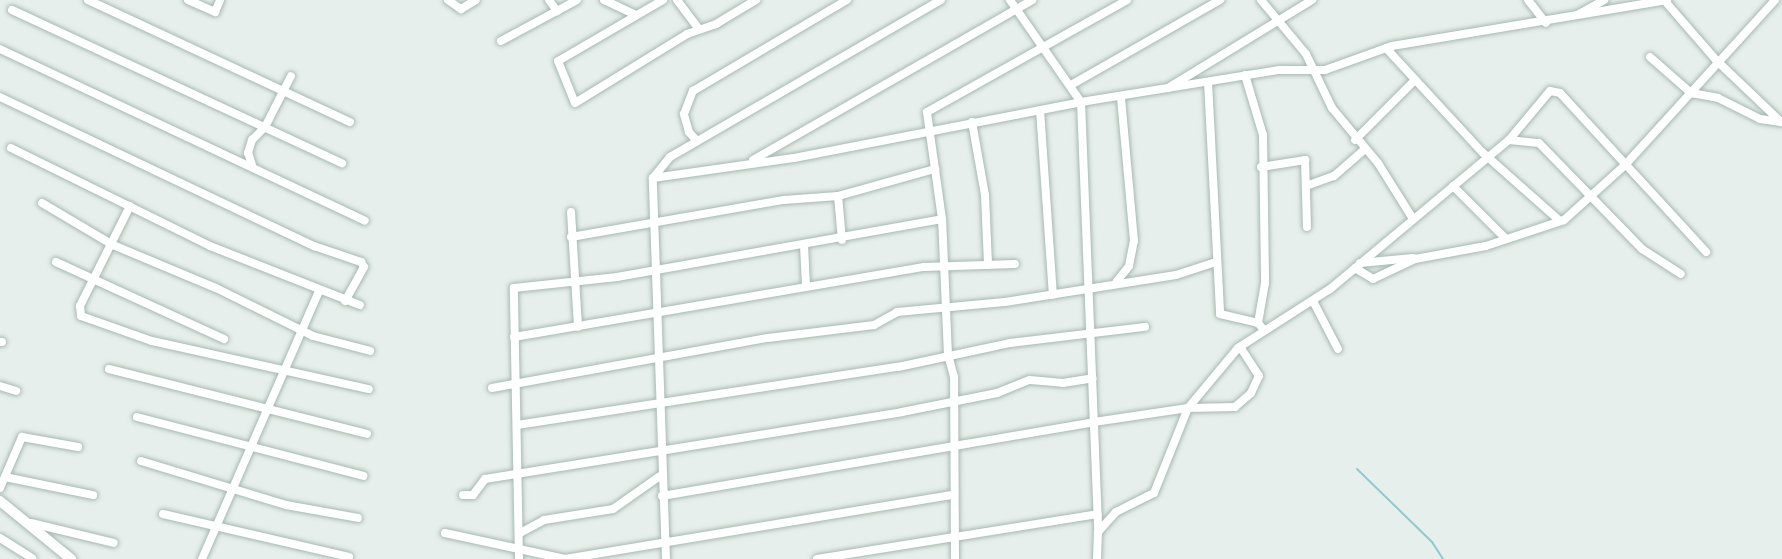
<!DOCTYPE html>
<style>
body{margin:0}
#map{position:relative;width:1782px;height:559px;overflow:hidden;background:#e6efeb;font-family:Raleway,sans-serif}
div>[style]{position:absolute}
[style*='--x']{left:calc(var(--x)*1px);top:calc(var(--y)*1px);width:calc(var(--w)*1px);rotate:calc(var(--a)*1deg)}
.stream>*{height:2px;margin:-1px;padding:0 1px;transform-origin:1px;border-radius:1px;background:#8ec9d4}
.roads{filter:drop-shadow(0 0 2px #a8b8b2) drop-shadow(0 0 2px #a8b8b2)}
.street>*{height:8px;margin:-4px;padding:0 4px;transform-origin:4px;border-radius:4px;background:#fff}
.secondary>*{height:10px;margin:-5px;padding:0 5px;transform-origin:5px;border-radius:5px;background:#fff}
span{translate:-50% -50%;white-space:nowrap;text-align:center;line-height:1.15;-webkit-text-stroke:5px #f7fbf9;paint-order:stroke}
</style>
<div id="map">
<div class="stream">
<div style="--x:1357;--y:469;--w:105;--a:44.2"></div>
<div style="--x:1432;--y:542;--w:20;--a:57"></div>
</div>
<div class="roads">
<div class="street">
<div style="--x:88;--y:0;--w:289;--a:25"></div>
<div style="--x:188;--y:0;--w:30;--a:24"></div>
<div style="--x:215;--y:12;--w:13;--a:-67"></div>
<div style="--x:448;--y:0;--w:16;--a:35"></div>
<div style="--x:461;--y:9;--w:17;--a:-31"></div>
<div style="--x:549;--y:0;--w:14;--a:54"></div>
<div style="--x:604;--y:0;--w:35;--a:25"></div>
<div style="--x:663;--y:0;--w:121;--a:149.8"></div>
<div style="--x:558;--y:61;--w:45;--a:68"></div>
<div style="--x:575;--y:103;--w:132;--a:-31.6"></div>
<div style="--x:687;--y:34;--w:31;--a:-19"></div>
<div style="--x:716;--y:24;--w:47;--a:-31"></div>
<div style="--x:677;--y:0;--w:36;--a:53"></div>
<div style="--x:1010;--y:0;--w:124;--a:55.2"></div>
<div style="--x:1081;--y:102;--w:201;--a:-9.2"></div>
<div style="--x:1279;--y:70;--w:46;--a:0"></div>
<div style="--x:1325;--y:70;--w:71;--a:-19.7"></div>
<div style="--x:1392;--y:46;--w:279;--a:-9.5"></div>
<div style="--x:1261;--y:0;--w:70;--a:50.2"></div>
<div style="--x:1306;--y:54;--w:60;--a:64.3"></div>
<div style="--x:1332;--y:108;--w:72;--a:50.1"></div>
<div style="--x:1378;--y:163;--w:66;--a:58"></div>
<div style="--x:1528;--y:0;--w:29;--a:52"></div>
<div style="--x:1664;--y:0;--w:79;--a:49.1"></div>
<div style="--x:1716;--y:60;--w:90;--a:43.6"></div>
<div style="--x:12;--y:10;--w:364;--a:24.9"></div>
<div style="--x:1579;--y:14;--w:29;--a:-29"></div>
<div style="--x:501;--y:41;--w:86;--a:-28.3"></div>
<div style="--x:1386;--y:48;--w:142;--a:47.3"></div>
<div style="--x:1482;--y:152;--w:104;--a:41.5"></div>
<div style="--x:0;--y:49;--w:403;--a:25.2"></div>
<div style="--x:1650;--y:57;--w:55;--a:41.3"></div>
<div style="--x:1691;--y:93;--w:27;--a:10"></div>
<div style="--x:1718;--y:98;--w:47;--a:26.6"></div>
<div style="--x:1760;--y:119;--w:21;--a:8"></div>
<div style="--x:1245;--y:75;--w:63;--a:73.3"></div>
<div style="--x:1263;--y:135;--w:148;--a:89.2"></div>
<div style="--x:1265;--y:283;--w:41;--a:99.9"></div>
<div style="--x:1208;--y:82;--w:232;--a:87"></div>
<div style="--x:1220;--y:314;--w:39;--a:13"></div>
<div style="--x:1258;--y:323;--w:9;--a:49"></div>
<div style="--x:1071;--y:85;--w:172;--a:-29.7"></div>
<div style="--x:1168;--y:88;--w:169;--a:-31.4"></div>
<div style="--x:0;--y:97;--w:348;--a:25.4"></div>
<div style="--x:314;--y:246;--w:50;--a:18.8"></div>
<div style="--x:361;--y:262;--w:6;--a:59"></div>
<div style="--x:364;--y:267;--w:39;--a:119"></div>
<div style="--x:1040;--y:110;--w:185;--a:86"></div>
<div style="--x:972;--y:122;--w:74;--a:79.9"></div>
<div style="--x:985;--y:195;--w:70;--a:87.5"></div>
<div style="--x:1355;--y:140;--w:85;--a:-45"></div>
<div style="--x:1509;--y:140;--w:30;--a:6"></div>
<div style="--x:1539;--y:143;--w:148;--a:45.8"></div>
<div style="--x:1642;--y:249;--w:46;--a:32.7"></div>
<div style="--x:697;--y:141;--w:12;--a:-132"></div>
<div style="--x:689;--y:132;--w:19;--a:-106"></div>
<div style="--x:684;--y:114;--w:25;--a:-69"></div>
<div style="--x:693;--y:91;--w:179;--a:-30.6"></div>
<div style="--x:11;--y:148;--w:222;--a:26.2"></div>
<div style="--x:210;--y:246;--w:161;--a:21.5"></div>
<div style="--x:753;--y:160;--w:322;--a:-29.8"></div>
<div style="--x:1261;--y:167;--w:45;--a:-9"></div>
<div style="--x:1305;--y:160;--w:67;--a:88.3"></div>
<div style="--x:253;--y:168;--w:16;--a:-108"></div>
<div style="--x:248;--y:153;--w:14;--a:-73"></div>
<div style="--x:252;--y:140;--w:18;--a:-45"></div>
<div style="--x:265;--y:127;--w:57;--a:-63"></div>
<div style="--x:653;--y:178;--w:142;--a:-8.1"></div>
<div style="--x:794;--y:158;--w:292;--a:-11"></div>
<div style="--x:1081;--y:102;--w:430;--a:87.7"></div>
<div style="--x:1306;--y:186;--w:30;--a:-20"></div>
<div style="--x:1334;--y:176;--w:40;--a:-41"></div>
<div style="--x:1453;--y:186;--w:72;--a:45"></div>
<div style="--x:838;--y:196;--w:44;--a:84.8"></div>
<div style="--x:42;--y:203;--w:82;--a:30.6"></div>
<div style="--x:113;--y:245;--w:112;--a:22.7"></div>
<div style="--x:216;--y:288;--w:108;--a:26.3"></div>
<div style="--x:313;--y:336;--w:59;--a:14.7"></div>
<div style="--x:130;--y:206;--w:112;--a:116.6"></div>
<div style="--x:80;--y:306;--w:10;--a:84"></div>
<div style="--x:81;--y:316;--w:75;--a:19.4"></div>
<div style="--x:152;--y:341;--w:222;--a:12.5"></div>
<div style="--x:571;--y:212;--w:115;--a:86.5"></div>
<div style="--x:571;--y:237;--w:216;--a:-9.9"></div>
<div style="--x:784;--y:200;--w:54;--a:-4.2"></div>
<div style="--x:838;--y:196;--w:101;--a:-15.6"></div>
<div style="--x:804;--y:245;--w:41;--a:87.2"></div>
<div style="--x:56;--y:262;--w:185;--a:24.6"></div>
<div style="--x:1360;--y:263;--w:53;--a:-5.4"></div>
<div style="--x:1355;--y:268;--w:21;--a:31"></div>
<div style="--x:1373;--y:279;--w:47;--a:-25.5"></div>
<div style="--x:1415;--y:259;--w:72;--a:-10.4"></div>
<div style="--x:1486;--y:246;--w:82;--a:-18.4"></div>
<div style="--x:1564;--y:220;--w:82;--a:-42"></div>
<div style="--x:1625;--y:165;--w:223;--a:-47.7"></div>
<div style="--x:1117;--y:281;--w:19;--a:-51"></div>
<div style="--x:1129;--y:266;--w:25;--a:-79"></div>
<div style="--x:1134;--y:241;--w:144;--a:-95.2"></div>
<div style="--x:1313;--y:301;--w:54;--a:62.5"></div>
<div style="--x:514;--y:337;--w:416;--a:-9.7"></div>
<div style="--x:924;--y:267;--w:91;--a:-1.9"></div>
<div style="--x:0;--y:342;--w:2;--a:0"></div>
<div style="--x:109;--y:369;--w:266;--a:14.1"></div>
<div style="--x:0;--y:386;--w:17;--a:17"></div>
<div style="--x:492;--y:388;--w:280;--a:-10.3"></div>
<div style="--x:768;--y:338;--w:107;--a:-7"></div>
<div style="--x:874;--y:325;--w:26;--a:-29"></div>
<div style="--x:897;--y:312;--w:108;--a:-5.3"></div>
<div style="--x:1005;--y:302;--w:173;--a:-9"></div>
<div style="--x:1176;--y:275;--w:42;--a:-18"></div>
<div style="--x:137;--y:417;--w:234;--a:14.6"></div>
<div style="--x:517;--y:425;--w:385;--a:-8.7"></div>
<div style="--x:898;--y:367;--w:115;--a:-12.1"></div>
<div style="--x:1010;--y:343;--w:136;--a:-6.8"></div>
<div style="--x:141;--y:461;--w:152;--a:16.9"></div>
<div style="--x:286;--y:505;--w:73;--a:10.2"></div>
<div style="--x:5;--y:477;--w:90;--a:11.6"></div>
<div style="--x:0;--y:488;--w:56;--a:-66.7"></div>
<div style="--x:22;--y:437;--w:57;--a:10.1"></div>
<div style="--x:463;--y:495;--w:10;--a:0"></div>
<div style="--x:473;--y:495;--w:20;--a:-53"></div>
<div style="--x:485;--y:479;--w:422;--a:-9.1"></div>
<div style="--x:902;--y:412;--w:97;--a:-11.3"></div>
<div style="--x:997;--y:393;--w:35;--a:-22"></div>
<div style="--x:1030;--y:380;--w:33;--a:5"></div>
<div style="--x:1063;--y:383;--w:30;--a:-9"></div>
<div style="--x:662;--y:496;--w:438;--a:-9.7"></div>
<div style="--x:1094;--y:422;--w:95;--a:-8.5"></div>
<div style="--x:1188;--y:408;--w:47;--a:-1.2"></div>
<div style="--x:1235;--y:407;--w:21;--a:-41"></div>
<div style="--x:1251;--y:393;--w:19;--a:-65"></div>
<div style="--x:1259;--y:376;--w:35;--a:-123"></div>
<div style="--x:163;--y:514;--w:191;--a:13"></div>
<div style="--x:31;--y:523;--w:85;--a:13.5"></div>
<div style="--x:445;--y:533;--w:123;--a:12.2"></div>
<div style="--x:565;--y:559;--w:392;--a:-9.4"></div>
<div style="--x:520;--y:533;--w:27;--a:-28"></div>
<div style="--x:544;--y:520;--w:70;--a:-9.1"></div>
<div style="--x:613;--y:509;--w:57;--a:-35.1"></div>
<div style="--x:0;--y:538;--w:38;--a:32"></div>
<div style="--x:202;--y:559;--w:292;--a:-66.4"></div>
<div style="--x:519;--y:559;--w:271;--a:-91.1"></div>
<div style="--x:514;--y:288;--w:104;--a:-6.1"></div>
<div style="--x:617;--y:277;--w:330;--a:-10.1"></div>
<div style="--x:666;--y:559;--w:381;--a:-92"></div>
<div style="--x:653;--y:178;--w:27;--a:-51"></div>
<div style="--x:670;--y:157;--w:313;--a:-30.1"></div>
<div style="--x:817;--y:559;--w:284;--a:-9.1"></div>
<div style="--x:955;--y:559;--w:182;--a:-90.3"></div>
<div style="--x:954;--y:377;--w:23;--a:-105"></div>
<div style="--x:948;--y:355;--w:136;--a:-92.5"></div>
<div style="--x:942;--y:219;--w:108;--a:-98"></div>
<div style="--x:927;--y:112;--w:229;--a:-29.2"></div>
<div style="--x:1097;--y:559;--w:27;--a:-88"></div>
<div style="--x:1098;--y:532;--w:27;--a:-48"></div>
<div style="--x:1116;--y:512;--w:42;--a:-26.6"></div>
<div style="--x:1154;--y:493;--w:92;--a:-68.2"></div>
<div style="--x:1188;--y:408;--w:78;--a:-50.2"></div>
<div style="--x:1238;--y:348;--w:109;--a:-32.7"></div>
<div style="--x:1330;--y:289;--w:233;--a:-39.8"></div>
<div style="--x:1509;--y:140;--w:64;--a:-50.1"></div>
<div style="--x:1550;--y:91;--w:10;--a:11"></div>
<div style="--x:1560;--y:93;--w:216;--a:47.4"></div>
</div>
<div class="secondary">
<div style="--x:0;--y:501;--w:92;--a:39.2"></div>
</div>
</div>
</div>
